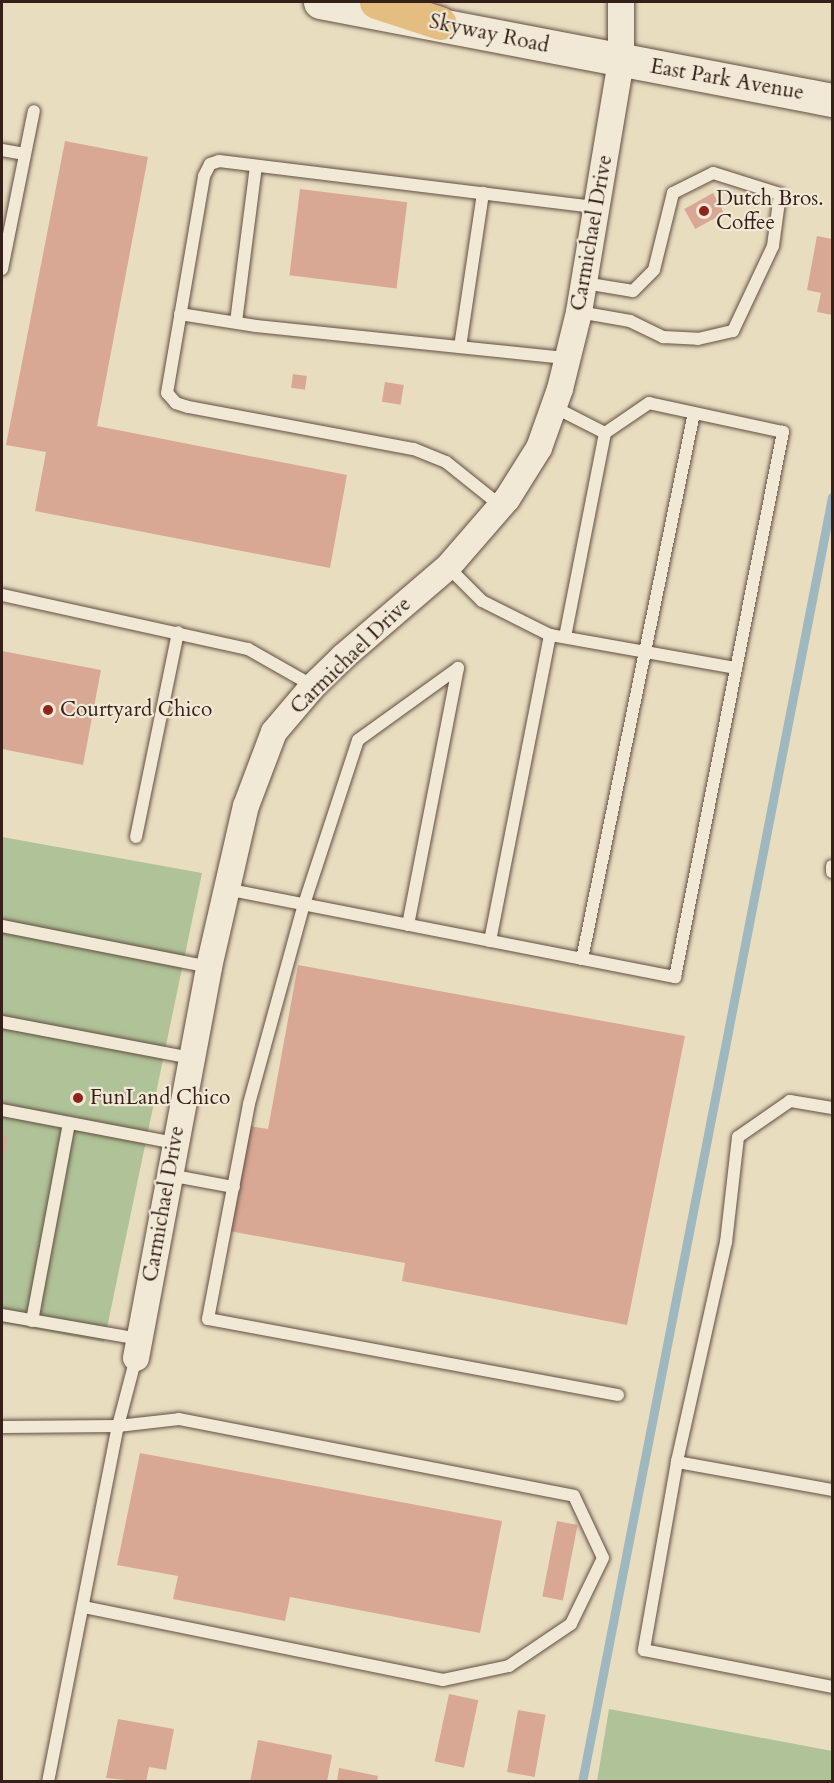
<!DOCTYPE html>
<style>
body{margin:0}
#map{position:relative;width:834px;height:1783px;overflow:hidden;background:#e9ddc0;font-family:Cardo,serif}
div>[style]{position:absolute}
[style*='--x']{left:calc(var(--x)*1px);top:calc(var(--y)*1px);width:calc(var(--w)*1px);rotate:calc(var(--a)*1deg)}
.green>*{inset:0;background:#b0c297}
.stream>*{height:9px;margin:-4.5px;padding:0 4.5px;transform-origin:4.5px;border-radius:4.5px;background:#9fb8bf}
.building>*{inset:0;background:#d9a894;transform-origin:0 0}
.roads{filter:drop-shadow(0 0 2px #614f42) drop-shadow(0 0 2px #614f42)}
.lane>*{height:12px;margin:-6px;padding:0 6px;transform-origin:6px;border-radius:6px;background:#f1e9d6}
.street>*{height:26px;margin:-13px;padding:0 13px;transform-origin:13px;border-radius:13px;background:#f1e9d6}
.secondary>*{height:33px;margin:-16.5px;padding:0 16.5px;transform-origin:16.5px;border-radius:16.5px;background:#f1e9d6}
.highway>*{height:33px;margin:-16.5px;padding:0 16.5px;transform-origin:16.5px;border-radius:16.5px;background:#e4be80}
.dots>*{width:16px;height:16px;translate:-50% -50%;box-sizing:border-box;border:3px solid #f1e9d6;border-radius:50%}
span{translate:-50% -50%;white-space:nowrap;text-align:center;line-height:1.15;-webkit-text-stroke:4.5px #f1e9d6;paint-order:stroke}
.street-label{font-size:21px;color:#342018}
.poi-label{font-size:21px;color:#342018}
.left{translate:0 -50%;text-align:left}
.frame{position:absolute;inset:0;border:3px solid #342018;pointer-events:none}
</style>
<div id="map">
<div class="green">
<div style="clip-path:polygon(2px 837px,202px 873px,104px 1342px,2px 1323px)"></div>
<div style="clip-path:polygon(609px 1709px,832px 1751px,832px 1781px,597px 1781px)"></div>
</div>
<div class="stream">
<div style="--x:582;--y:1782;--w:1309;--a:-78.99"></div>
</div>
<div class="building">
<div style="clip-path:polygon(65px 141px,148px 157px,97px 426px,347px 475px,330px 568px,35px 511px,46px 452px,6px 445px)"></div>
<div style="left:300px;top:189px;width:108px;height:87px;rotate:7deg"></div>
<div style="left:713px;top:193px;width:23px;height:33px;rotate:61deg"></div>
<div style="clip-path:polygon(817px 236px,832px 239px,832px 315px,817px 312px,821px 293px,807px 290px)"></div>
<div style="left:293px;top:374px;width:14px;height:14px;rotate:8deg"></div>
<div style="left:385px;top:382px;width:19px;height:20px;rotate:9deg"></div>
<div style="clip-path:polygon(2px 651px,101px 670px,83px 765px,2px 749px)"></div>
<div style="clip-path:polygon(298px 965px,685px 1036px,627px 1325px,402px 1281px,405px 1263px,229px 1231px,249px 1126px,268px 1129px)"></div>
<div style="clip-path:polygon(2px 1136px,7px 1137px,3px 1164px,2px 1164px)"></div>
<div style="clip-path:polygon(140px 1453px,502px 1521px,480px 1633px,290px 1597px,285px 1621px,173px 1599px,178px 1576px,117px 1565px)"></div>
<div style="left:557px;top:1521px;width:21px;height:77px;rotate:11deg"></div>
<div style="left:449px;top:1694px;width:30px;height:69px;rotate:12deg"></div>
<div style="left:518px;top:1710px;width:28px;height:63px;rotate:10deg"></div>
<div style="clip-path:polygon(118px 1719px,174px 1729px,166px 1770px,149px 1767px,146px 1782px,106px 1778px)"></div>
<div style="clip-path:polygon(258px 1740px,332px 1755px,327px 1782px,250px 1782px)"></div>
<div style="clip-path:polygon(339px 1768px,378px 1776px,377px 1782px,337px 1782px)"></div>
</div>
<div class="roads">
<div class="lane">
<div style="--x:2;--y:150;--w:23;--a:10"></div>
<div style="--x:2;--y:269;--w:161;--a:-78.6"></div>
<div style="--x:579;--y:312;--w:52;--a:10"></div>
<div style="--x:630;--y:321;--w:37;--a:26"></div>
<div style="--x:663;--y:337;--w:35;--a:3"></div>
<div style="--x:698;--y:339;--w:36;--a:-13"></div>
<div style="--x:733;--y:331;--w:94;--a:-64.8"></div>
<div style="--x:773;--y:246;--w:52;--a:-82.3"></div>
<div style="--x:780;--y:194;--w:70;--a:-162.6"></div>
<div style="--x:713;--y:173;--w:45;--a:153.4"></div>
<div style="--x:673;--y:193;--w:79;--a:103.9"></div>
<div style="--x:654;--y:270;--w:30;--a:135"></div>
<div style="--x:633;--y:291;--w:50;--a:-170.7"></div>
<div style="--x:180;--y:314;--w:77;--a:9"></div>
<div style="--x:256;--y:326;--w:313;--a:5.9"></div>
<div style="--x:236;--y:322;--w:157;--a:-82.7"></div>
<div style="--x:460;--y:347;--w:156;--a:-81.5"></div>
<div style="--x:501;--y:506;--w:70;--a:-141.3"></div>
<div style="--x:446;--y:462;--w:35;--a:-158"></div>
<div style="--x:413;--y:449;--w:229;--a:-169.4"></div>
<div style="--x:188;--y:407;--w:13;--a:-162"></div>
<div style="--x:176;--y:403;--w:13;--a:-132"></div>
<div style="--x:167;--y:393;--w:220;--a:-80.3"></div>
<div style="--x:204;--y:176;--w:13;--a:-63"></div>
<div style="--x:210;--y:164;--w:9;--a:-18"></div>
<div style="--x:219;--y:161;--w:380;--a:7"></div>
<div style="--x:448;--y:567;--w:48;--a:45"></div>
<div style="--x:482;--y:601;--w:76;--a:26.6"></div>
<div style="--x:550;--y:635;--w:189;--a:10.1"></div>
<div style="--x:2;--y:595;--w:252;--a:12.4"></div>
<div style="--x:248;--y:649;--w:75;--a:29.6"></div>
<div style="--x:565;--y:637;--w:208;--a:-78.9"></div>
<div style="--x:136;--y:837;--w:209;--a:-78.4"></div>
<div style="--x:832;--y:866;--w:6;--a:90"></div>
<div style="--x:226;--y:889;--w:458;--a:11.1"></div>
<div style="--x:675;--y:977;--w:556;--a:-78.79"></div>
<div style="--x:783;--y:432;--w:137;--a:-167.8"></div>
<div style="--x:649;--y:403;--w:53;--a:145.7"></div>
<div style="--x:605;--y:433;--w:57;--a:-153"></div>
<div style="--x:408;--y:925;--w:262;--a:-79"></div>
<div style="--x:458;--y:668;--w:123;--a:144.2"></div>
<div style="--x:358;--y:740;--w:173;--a:108.2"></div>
<div style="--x:304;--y:904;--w:207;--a:105.4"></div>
<div style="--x:249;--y:1104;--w:219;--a:100.8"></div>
<div style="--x:208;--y:1319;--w:417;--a:10.5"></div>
<div style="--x:2;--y:926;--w:211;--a:11.2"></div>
<div style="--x:490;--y:941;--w:312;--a:-78.9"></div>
<div style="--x:582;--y:959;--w:557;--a:-78.41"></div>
<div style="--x:2;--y:1022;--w:192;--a:10.8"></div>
<div style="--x:832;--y:1108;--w:43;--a:-170.5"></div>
<div style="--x:790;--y:1101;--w:63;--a:145.3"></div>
<div style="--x:738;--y:1137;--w:106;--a:96.5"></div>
<div style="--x:726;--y:1242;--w:225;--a:102.6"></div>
<div style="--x:677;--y:1462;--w:191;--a:100"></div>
<div style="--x:644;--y:1650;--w:192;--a:11.1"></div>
<div style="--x:2;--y:1110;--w:176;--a:10.8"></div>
<div style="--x:169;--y:1175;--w:66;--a:10.5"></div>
<div style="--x:2;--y:1315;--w:140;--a:9.9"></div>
<div style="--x:32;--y:1321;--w:201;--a:-79.4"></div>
<div style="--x:2;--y:1427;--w:116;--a:-0.5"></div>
<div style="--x:118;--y:1426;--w:61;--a:-6.5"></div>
<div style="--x:179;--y:1419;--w:402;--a:11"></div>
<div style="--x:574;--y:1496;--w:68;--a:64.9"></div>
<div style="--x:603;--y:1558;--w:73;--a:115.9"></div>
<div style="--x:571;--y:1624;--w:75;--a:145.9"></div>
<div style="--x:509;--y:1666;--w:67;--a:168"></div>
<div style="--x:443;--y:1680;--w:366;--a:-168.5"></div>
<div style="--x:677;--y:1462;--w:158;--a:10.2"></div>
<div style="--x:48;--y:1782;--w:363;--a:-78.9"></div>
<div style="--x:118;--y:1426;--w:70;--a:-75.2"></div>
</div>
<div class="street">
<div style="--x:136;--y:1358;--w:398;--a:-79.4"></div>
<div style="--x:209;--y:967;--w:165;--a:-77.1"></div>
<div style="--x:246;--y:806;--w:79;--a:-69.3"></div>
<div style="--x:274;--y:732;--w:60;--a:-49.7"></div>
<div style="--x:313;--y:686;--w:42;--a:-44"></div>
<div style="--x:343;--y:657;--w:138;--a:-40.6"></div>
<div style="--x:448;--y:567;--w:90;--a:-49.1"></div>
<div style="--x:507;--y:499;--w:60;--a:-57.9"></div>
<div style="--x:539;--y:448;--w:63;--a:-70.4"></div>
<div style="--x:560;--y:389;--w:79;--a:-76.1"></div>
<div style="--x:579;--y:312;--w:254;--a:-80.5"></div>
<div style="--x:621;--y:61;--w:59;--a:-90"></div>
</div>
<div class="secondary">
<div style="--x:320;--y:2;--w:521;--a:10.84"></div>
</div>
<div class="highway">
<div style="--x:376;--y:2;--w:67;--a:18.2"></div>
</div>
</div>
<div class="dots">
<div style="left:704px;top:211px;background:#8f2418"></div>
<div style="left:48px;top:710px;background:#8f2418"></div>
<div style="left:78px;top:1098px;background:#8f2418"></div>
</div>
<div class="street-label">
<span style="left:489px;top:34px;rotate:12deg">Skyway Road</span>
<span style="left:727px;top:80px;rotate:10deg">East Park Avenue</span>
<span style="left:592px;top:233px;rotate:-80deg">Carmichael Drive</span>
<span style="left:351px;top:656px;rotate:-44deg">Carmichael Drive</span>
<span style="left:164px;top:1204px;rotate:-80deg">Carmichael Drive</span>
</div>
<div class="poi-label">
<span class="left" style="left:716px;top:211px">Dutch Bros.<br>Coffee</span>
<span class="left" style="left:60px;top:710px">Courtyard Chico</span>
<span class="left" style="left:90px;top:1098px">FunLand Chico</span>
</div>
<div class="frame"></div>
</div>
